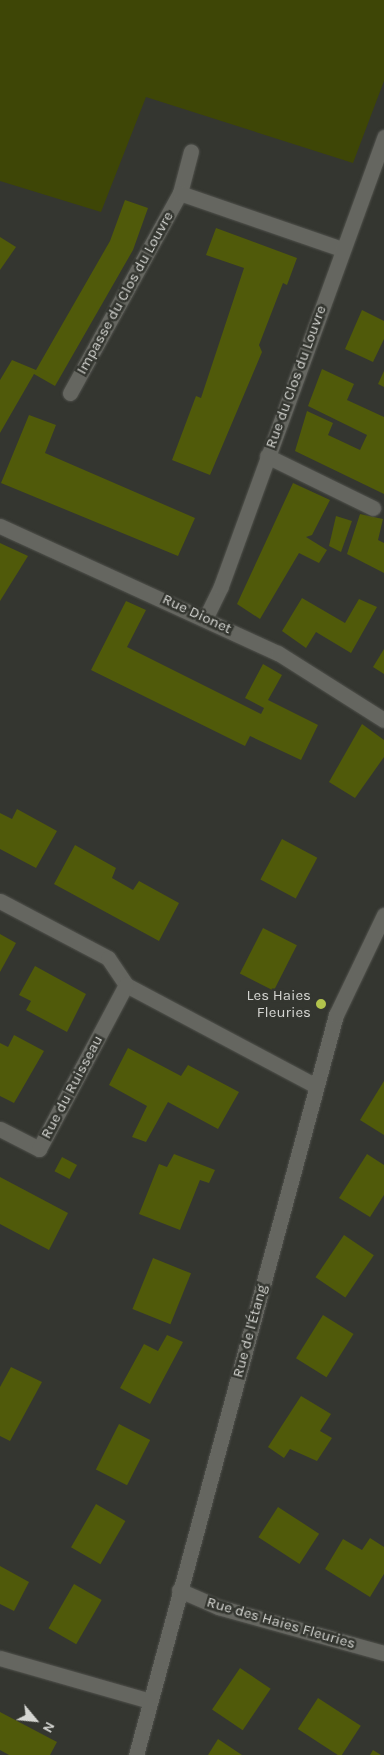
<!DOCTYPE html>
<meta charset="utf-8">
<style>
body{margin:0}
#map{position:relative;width:384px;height:1755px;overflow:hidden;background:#343630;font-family:Karla,sans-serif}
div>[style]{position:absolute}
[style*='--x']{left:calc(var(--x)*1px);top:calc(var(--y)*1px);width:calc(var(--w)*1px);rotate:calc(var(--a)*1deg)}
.green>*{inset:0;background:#3e4606}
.building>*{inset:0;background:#505a0a;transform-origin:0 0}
.roads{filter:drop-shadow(0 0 1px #50514c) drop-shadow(0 0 1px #50514c)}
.minor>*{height:15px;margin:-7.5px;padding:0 7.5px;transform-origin:7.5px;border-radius:7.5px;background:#656660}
.dots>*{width:14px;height:14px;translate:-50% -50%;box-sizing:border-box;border:2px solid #343630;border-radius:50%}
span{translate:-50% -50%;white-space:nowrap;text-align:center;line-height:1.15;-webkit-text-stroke:5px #343630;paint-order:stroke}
.street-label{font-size:15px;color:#d5d6d2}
.poi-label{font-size:15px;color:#d5d6d2}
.right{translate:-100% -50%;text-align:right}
.north{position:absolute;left:10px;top:1695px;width:50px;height:50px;-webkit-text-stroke:4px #343630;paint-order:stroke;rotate:118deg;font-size:14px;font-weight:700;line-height:20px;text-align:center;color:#d5d6d2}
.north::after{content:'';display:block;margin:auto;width:18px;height:22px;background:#d5d6d2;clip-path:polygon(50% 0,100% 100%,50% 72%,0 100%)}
</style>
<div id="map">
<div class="green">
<div style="clip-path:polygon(0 0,384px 0,384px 81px,353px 163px,146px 97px,101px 212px,0 181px)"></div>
</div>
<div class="building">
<div style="clip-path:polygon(125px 200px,148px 208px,133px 250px,55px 386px,34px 374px,0 433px,0 380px,12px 360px,36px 370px,110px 241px)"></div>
<div style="clip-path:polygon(216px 228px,297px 258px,287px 285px,283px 283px,259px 345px,262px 352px,210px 475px,172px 460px,196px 396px,201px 398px,244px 268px,206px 255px)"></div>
<div style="clip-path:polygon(0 237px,16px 247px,0 270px)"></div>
<div style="clip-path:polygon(362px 310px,384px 321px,384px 339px,373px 362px,345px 349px)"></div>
<div style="clip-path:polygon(322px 369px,354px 384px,347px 400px,384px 417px,384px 494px,295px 451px,307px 411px,333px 423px,328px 435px,360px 450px,367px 435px,308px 406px)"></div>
<div style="clip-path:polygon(384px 371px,384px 387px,378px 384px)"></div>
<div style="clip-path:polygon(29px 415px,56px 425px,45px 453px,195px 518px,178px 556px,1px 483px)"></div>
<div style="clip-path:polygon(293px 483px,330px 500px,312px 535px,306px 537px,327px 550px,319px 563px,299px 553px,260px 619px,237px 604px)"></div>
<div style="clip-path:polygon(360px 514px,383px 519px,378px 540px,384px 543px,384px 573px,347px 554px)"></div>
<div style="clip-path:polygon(336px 516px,352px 521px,341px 552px,329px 546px)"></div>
<div style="clip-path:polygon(0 543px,28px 556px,0 601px)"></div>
<div style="clip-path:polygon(302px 598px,345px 623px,359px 599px,377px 607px,351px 653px,316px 632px,306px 648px,282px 631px)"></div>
<div style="clip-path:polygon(126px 601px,146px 610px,127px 647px,261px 714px,264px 708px,245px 698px,263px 664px,282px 675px,268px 700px,318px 725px,301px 760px,250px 736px,245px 746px,91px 670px)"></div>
<div style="clip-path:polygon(384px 649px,384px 674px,373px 667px)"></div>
<div style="clip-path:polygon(362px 724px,384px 740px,384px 757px,355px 798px,329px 782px)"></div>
<div style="clip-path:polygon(17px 809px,57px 831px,36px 868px,0 849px,0 813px,12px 819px)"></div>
<div style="left:282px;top:839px;width:40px;height:46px;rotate:28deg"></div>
<div style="clip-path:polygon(75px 845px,116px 868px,112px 878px,133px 890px,139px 881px,179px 903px,159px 941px,54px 884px)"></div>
<div style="left:263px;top:928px;width:38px;height:51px;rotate:27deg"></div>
<div style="clip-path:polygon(0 934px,16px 943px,0 972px)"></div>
<div style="clip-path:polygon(35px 966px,86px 994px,67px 1032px,26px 1010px,31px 1001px,19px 995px)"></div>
<div style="clip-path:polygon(14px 1035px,44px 1051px,14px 1103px,0 1096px,0 1043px,8px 1047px)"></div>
<div style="clip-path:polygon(128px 1048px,181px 1076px,188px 1065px,239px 1092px,218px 1129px,168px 1102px,146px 1142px,132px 1137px,147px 1106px,109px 1085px)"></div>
<div style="clip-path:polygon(384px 1081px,384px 1135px,360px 1120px)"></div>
<div style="clip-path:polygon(174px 1154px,215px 1170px,209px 1183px,200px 1180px,180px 1230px,139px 1214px,159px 1164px,167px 1167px)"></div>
<div style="clip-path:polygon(367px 1154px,384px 1165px,384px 1195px,370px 1217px,339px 1198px)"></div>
<div style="left:62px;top:1157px;width:17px;height:16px;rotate:28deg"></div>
<div style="clip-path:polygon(0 1177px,68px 1213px,49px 1250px,0 1224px)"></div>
<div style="left:344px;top:1235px;width:36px;height:51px;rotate:34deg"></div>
<div style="left:153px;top:1258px;width:41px;height:55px;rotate:22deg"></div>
<div style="left:323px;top:1315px;width:36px;height:51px;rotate:32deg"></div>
<div style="clip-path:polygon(167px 1335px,183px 1342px,150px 1404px,120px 1388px,144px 1344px,158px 1351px)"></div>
<div style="clip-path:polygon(11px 1367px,42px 1382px,10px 1441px,0 1436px,0 1387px)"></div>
<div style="clip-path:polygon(301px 1396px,331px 1414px,320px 1431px,332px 1438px,317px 1461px,290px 1449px,284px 1458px,268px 1447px)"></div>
<div style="left:119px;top:1424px;width:35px;height:51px;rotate:27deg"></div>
<div style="left:96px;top:1504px;width:34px;height:50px;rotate:30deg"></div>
<div style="left:278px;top:1507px;width:49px;height:36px;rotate:33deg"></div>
<div style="clip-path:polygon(370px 1538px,384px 1547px,384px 1574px,370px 1597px,325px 1569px,343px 1539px,362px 1550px)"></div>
<div style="clip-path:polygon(0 1566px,29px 1582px,14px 1611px,0 1604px)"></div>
<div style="left:74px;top:1584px;width:32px;height:51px;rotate:30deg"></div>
<div style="left:240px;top:1668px;width:37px;height:50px;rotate:34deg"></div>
<div style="left:318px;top:1698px;width:51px;height:37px;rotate:33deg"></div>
<div style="clip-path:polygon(0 1712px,57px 1742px,50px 1755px,9px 1755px,0 1750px)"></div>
<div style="clip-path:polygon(218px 1739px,242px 1755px,208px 1755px)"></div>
<div style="clip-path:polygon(373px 1750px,381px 1755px,370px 1755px)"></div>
</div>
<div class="roads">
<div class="minor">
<div style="--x:180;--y:193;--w:43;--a:-75.3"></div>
<div style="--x:70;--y:393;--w:228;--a:-61.2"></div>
<div style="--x:180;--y:193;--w:171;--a:19.1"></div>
<div style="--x:267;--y:456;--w:118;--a:26.1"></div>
<div style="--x:0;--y:526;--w:306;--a:24.6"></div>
<div style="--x:278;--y:653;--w:125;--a:32.3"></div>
<div style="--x:206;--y:617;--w:34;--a:-64"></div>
<div style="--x:221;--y:586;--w:478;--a:-70"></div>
<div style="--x:0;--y:901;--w:122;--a:27.8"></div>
<div style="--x:108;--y:958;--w:32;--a:56"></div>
<div style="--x:126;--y:985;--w:215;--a:28"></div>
<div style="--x:0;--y:1129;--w:44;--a:27.1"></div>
<div style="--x:39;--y:1149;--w:186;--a:-62.1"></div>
<div style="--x:179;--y:1590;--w:43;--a:23.6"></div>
<div style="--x:218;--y:1607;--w:172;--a:15.5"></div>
<div style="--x:0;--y:1658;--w:156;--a:16"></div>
<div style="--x:136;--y:1755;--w:767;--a:-74.88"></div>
<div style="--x:336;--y:1015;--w:111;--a:-64.4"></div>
</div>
</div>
<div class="dots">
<div style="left:321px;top:1004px;background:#b2c34c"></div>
</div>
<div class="street-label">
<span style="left:125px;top:293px;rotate:-61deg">Impasse du Clos du Louvre</span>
<span style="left:296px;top:377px;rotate:-70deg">Rue du Clos du Louvre</span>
<span style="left:197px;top:614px;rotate:25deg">Rue Dionet</span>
<span style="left:72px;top:1087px;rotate:-62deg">Rue du Ruisseau</span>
<span style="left:250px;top:1331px;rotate:-75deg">Rue de l'Étang</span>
<span style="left:281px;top:1623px;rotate:16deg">Rue des Haies Fleuries</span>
</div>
<div class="poi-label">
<span class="right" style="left:311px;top:1004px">Les Haies<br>Fleuries</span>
</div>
<div class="north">N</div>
</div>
